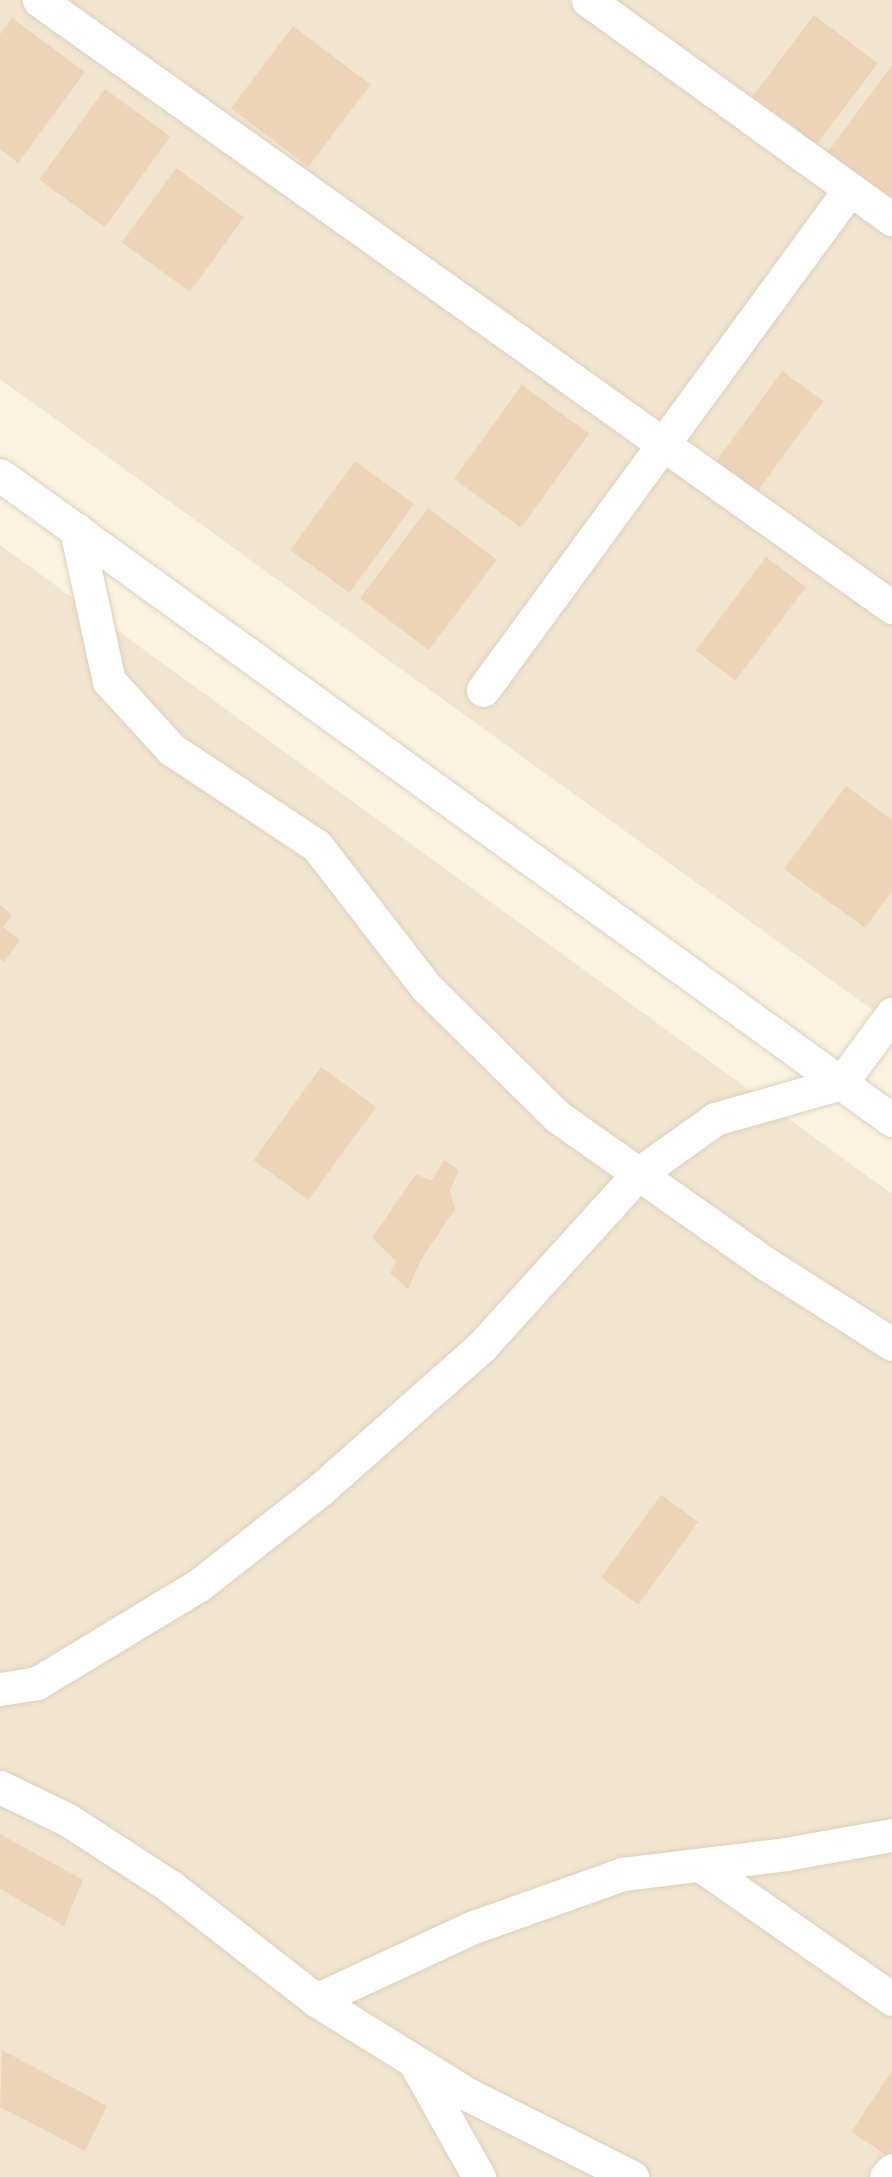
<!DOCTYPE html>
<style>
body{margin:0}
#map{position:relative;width:892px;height:2177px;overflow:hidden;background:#faf3e0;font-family:Manrope,sans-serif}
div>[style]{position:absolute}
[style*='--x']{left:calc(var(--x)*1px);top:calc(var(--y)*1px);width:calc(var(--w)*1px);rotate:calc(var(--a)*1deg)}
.residential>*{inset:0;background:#f1e5cf}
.building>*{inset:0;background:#edd4b9;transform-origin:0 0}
.roads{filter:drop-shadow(0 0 2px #ddd0bd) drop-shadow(0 0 2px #ddd0bd)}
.minor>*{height:33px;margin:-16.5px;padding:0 16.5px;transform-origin:16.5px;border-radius:16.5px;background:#fff}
span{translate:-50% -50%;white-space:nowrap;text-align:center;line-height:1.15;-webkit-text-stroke:5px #fef7e5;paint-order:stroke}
</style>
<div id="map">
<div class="residential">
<div style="clip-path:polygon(0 0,892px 0,892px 1024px,0 379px)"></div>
<div style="clip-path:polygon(0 545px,892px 1194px,892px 2177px,0 2177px)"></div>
</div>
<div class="building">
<div style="left:814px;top:15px;width:80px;height:102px;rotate:37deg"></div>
<div style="clip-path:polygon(12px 18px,85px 72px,18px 163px,0 149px,0 34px)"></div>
<div style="left:293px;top:26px;width:97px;height:103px;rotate:37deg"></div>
<div style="clip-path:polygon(892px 65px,892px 197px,890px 200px,827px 153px)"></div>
<div style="left:105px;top:89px;width:81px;height:112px;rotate:36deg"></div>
<div style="left:176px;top:168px;width:84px;height:92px;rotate:36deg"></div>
<div style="left:782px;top:371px;width:51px;height:112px;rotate:36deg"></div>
<div style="left:522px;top:385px;width:83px;height:116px;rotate:36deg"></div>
<div style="left:355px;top:461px;width:73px;height:110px;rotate:36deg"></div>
<div style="left:428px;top:508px;width:86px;height:113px;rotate:37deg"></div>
<div style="left:766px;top:557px;width:50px;height:117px;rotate:37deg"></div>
<div style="clip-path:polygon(846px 786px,892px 820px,892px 891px,865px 928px,784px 869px)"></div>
<div style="clip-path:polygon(0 905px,12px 915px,3px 927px,20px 940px,4px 962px,0 959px)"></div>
<div style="left:321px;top:1067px;width:68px;height:115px;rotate:36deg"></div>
<div style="clip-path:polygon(444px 1160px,459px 1170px,450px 1191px,455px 1209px,421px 1260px,408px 1289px,390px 1273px,396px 1261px,372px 1238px,416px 1174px,431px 1181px)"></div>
<div style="left:661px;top:1495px;width:46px;height:102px;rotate:36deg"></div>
<div style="clip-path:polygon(0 1834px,83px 1880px,64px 1926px,0 1889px)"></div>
<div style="clip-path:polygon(2px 2050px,107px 2106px,85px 2151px,0 2107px)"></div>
<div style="clip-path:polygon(892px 2071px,892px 2149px,888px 2156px,851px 2132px)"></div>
</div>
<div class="roads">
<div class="minor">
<div style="--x:39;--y:0;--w:1047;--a:35.44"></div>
<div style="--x:588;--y:0;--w:375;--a:35.8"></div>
<div style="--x:0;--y:475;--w:1101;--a:35.87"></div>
<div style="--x:76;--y:529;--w:156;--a:77.8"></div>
<div style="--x:109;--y:681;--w:92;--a:47.6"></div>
<div style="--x:171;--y:749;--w:175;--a:33.6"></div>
<div style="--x:317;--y:846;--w:178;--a:52.3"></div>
<div style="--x:426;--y:987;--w:185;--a:44.6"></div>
<div style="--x:558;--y:1117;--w:257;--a:35.2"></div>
<div style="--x:768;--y:1265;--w:147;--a:32.5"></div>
<div style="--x:483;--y:690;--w:621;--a:-53.78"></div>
<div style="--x:0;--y:1689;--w:37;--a:-9"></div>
<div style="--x:37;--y:1683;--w:189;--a:-31.2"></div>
<div style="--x:199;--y:1585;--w:155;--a:-38.2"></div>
<div style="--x:321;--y:1489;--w:215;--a:-41.6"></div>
<div style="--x:482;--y:1346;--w:232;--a:-47.8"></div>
<div style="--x:638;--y:1174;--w:95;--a:-35.5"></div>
<div style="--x:715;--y:1119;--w:131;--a:-15.9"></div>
<div style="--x:841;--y:1083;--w:86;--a:-53.5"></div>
<div style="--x:0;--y:1787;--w:76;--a:25.9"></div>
<div style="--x:68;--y:1820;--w:123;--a:33"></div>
<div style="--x:171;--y:1887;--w:184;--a:37.9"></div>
<div style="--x:316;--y:2000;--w:178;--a:31.9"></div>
<div style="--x:467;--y:2094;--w:185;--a:26.7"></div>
<div style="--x:700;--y:1865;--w:234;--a:34.9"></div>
<div style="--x:316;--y:2000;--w:171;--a:-24.9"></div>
<div style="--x:471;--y:1928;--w:161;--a:-19.6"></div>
<div style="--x:623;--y:1874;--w:164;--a:-7"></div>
<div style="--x:786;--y:1854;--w:108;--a:-10.2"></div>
<div style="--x:415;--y:2063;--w:131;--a:60.7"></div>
<div style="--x:886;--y:2177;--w:9;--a:-49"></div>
</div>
</div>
</div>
